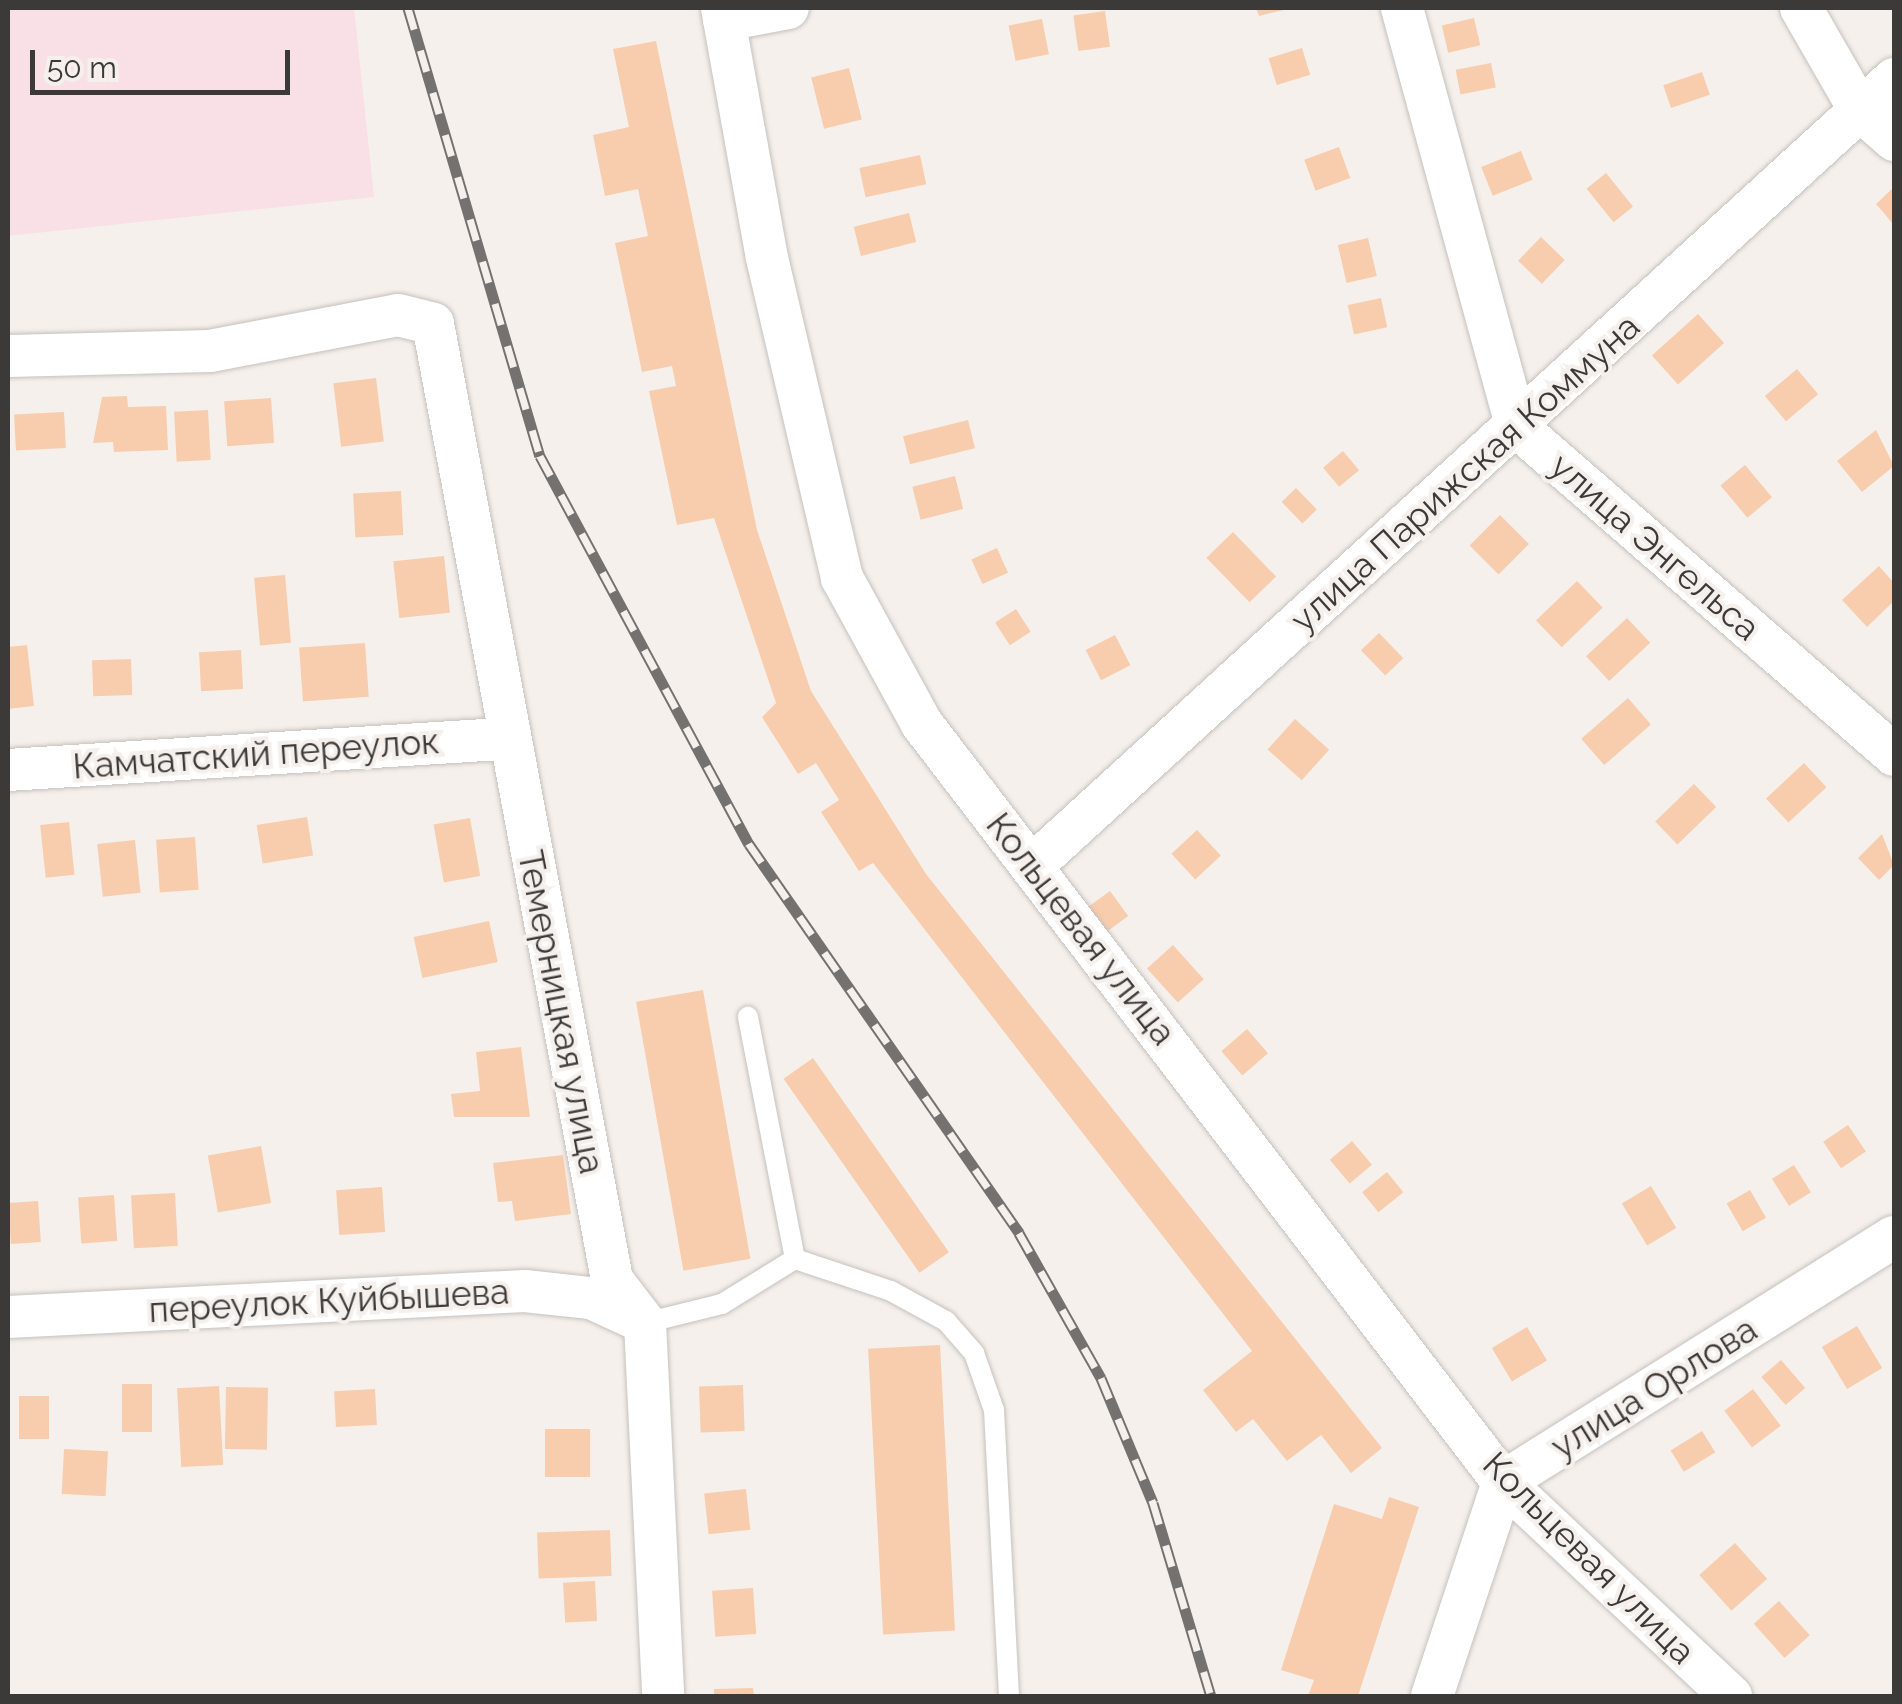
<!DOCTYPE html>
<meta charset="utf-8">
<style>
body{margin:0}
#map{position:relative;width:1902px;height:1704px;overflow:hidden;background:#f5f0ec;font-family:Raleway,sans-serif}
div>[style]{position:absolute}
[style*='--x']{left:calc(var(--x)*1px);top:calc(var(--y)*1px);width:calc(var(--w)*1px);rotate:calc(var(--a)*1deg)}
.commercial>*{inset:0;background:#f9dfe6}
.building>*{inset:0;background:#f8cdad;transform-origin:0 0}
.roads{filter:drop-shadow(0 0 2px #c6c1bd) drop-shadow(0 0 2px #c6c1bd)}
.lane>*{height:20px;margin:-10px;padding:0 10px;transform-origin:10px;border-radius:10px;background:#fff}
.street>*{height:42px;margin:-21px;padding:0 21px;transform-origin:21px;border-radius:21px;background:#fff}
.rail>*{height:11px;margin-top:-5.5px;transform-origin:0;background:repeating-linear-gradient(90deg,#f5f0ec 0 22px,#74716f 0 44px);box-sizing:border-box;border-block:2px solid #74716f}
span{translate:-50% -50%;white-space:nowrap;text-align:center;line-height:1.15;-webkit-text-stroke:8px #f5f0ec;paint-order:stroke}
.street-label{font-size:35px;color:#3c3a39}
.frame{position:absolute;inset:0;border:10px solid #3c3a39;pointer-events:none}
.scale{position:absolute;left:30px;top:50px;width:260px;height:45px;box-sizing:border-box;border:5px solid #3c3a39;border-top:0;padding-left:12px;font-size:30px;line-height:35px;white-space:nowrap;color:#3c3a39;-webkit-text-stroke:8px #f5f0ec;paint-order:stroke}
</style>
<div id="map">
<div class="commercial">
<div style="clip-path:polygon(8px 8px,354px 8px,374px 197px,8px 236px)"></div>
</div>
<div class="building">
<div style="clip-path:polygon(1256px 8px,1288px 8px,1288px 9px,1259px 16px)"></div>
<div style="left:1105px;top:11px;width:36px;height:32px;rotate:82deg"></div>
<div style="left:1474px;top:18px;width:28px;height:33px;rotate:77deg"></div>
<div style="left:1042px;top:19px;width:36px;height:34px;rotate:79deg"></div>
<div style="clip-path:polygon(656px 41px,757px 530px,811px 691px,926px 874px,1382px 1448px,1351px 1473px,1321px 1435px,1287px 1461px,1253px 1419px,1236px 1432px,1203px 1390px,1252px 1351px,873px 863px,859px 871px,821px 812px,839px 800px,816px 763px,798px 774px,762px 717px,776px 703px,714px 518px,677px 525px,649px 391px,676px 386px,672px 366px,642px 372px,615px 243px,648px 236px,638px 189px,605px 196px,593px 135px,629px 127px,613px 49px)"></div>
<div style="left:1302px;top:48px;width:28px;height:35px;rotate:73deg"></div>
<div style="left:1491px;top:63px;width:25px;height:36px;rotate:79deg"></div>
<div style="left:849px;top:68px;width:53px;height:39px;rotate:76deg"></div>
<div style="left:1702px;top:72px;width:24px;height:41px;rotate:71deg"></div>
<div style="left:1339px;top:147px;width:33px;height:37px;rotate:70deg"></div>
<div style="left:1521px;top:151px;width:31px;height:43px;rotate:68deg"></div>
<div style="left:920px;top:155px;width:30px;height:62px;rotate:78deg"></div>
<div style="left:1606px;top:173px;width:43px;height:25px;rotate:51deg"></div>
<div style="clip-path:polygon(1894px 187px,1894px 225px,1876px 204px)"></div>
<div style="left:909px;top:213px;width:30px;height:57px;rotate:76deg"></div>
<div style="left:1541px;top:237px;width:33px;height:33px;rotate:44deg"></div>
<div style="left:1368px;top:238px;width:39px;height:31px;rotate:77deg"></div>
<div style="left:1381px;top:298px;width:30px;height:34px;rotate:78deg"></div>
<div style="left:1698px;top:314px;width:39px;height:62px;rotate:48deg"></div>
<div style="left:1797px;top:369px;width:33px;height:42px;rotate:50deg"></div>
<div style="left:376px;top:378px;width:64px;height:43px;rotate:83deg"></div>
<div style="clip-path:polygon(127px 396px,128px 407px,166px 406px,168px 450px,114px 452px,113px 442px,93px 443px,102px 397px)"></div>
<div style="left:271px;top:398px;width:45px;height:47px;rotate:86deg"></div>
<div style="left:208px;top:410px;width:50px;height:34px;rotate:87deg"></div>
<div style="left:64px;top:412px;width:36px;height:50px;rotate:87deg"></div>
<div style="left:968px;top:420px;width:29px;height:67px;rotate:76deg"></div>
<div style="clip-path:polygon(1876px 430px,1894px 466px,1862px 492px,1837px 461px)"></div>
<div style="left:1343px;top:451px;width:25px;height:26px;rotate:50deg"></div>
<div style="left:1745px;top:465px;width:42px;height:32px;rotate:50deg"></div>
<div style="left:955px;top:476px;width:34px;height:44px;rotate:76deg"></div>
<div style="left:1296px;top:488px;width:30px;height:20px;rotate:46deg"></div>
<div style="left:401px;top:491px;width:44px;height:48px;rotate:87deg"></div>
<div style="left:1500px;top:515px;width:41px;height:43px;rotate:45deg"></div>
<div style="left:1233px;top:532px;width:62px;height:37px;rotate:46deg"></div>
<div style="left:997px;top:548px;width:27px;height:28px;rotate:66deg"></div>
<div style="left:444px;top:556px;width:57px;height:51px;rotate:84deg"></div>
<div style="clip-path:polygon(1879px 566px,1894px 583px,1894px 601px,1867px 627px,1842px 600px)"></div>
<div style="left:285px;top:575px;width:68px;height:31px;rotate:85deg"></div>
<div style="left:1577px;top:581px;width:37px;height:57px;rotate:46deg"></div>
<div style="left:1016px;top:609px;width:27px;height:25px;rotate:57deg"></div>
<div style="left:1627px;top:618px;width:34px;height:56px;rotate:47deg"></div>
<div style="left:1379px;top:633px;width:35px;height:25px;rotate:46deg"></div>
<div style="left:1115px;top:635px;width:34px;height:33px;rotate:63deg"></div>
<div style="left:365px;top:643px;width:54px;height:66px;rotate:86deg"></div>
<div style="clip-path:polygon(27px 645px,34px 706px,8px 709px,8px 647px)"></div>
<div style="left:241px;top:650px;width:39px;height:42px;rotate:87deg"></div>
<div style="left:131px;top:659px;width:36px;height:39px;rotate:88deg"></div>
<div style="left:1628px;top:698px;width:35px;height:62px;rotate:49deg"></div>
<div style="left:1295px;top:719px;width:46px;height:41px;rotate:42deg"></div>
<div style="left:1804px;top:763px;width:33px;height:52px;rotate:47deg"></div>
<div style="left:1694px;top:784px;width:32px;height:54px;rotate:46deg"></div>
<div style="left:307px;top:817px;width:39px;height:51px;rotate:81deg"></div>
<div style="left:470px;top:818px;width:59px;height:37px;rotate:80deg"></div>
<div style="left:69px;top:822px;width:53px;height:29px;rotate:84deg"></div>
<div style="left:1197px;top:830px;width:35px;height:35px;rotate:47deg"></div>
<div style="clip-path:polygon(1882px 834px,1894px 865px,1879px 880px,1858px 858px)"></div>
<div style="left:195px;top:837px;width:53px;height:39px;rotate:86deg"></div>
<div style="left:135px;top:840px;width:53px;height:38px;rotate:84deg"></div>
<div style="left:1110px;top:891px;width:31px;height:29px;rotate:54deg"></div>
<div style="left:489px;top:921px;width:42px;height:77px;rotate:78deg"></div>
<div style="left:1173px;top:945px;width:46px;height:35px;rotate:48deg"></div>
<div style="left:703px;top:990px;width:273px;height:68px;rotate:80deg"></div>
<div style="left:1247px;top:1029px;width:32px;height:34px;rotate:49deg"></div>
<div style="clip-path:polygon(521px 1047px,530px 1117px,454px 1117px,451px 1094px,480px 1091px,476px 1052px)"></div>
<div style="left:813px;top:1058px;width:237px;height:36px;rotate:55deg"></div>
<div style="left:1848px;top:1125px;width:32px;height:30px;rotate:56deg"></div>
<div style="left:1352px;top:1141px;width:31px;height:29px;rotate:50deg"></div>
<div style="left:261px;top:1146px;width:58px;height:54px;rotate:80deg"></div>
<div style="clip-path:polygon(563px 1155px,571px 1214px,515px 1221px,512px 1201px,498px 1202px,493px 1163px)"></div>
<div style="left:1794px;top:1165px;width:32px;height:26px;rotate:58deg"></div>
<div style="left:1387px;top:1172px;width:26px;height:32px;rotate:51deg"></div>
<div style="left:1651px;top:1186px;width:49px;height:34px;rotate:59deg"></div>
<div style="left:382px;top:1187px;width:45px;height:46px;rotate:86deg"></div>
<div style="left:1750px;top:1190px;width:32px;height:27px;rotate:60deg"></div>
<div style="left:175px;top:1193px;width:53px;height:44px;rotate:87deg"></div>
<div style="left:114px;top:1195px;width:46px;height:36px;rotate:86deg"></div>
<div style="left:38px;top:1201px;width:41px;height:30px;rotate:86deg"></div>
<div style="left:1857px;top:1326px;width:49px;height:41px;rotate:59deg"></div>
<div style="left:1527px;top:1327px;width:39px;height:41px;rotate:59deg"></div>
<div style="left:940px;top:1345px;width:286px;height:72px;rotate:87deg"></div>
<div style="left:1781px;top:1360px;width:37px;height:26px;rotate:49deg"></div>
<div style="left:152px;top:1384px;width:48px;height:30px;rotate:90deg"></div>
<div style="left:743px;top:1385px;width:46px;height:44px;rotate:88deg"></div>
<div style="left:219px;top:1386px;width:79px;height:42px;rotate:87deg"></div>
<div style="left:226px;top:1387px;width:42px;height:62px;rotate:1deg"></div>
<div style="left:375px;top:1389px;width:36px;height:41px;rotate:87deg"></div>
<div style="left:1753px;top:1389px;width:46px;height:36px;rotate:53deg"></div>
<div style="left:19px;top:1396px;width:30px;height:43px"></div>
<div style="left:545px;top:1429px;width:45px;height:48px"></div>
<div style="left:1702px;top:1431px;width:25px;height:37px;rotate:58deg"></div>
<div style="left:64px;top:1449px;width:44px;height:45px;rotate:3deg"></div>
<div style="left:746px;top:1489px;width:41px;height:42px;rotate:84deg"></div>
<div style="clip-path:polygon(1389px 1497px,1419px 1507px,1358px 1696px,1308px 1696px,1314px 1680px,1281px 1670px,1334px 1504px,1382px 1519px)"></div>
<div style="left:610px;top:1530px;width:46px;height:73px;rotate:88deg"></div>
<div style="left:1735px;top:1543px;width:48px;height:48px;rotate:48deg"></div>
<div style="left:595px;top:1581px;width:40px;height:32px;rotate:87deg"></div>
<div style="left:753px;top:1588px;width:46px;height:41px;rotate:86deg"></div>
<div style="left:1779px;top:1601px;width:46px;height:34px;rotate:48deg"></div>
<div style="clip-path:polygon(753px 1688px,754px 1696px,714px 1696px,714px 1689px)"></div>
</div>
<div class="roads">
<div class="lane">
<div style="--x:795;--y:1259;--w:101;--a:18.4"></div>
<div style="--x:891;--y:1291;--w:63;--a:28.6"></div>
<div style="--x:946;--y:1321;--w:43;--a:48.8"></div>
<div style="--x:974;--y:1353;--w:60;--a:70.7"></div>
<div style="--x:994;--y:1410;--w:286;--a:87"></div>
<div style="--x:645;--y:1323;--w:79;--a:-13.9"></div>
<div style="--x:722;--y:1304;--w:86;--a:-31.7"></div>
<div style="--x:795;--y:1259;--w:247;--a:-101"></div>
</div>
<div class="street">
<div style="--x:722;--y:8;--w:254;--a:79.8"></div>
<div style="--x:767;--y:258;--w:329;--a:76.8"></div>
<div style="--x:842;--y:578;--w:166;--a:61.3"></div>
<div style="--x:922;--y:724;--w:955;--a:52.53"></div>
<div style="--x:1503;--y:1482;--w:313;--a:43.2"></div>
<div style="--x:1402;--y:8;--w:434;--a:74.7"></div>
<div style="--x:1517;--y:427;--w:500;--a:41"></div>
<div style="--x:1801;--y:8;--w:116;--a:60.1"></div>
<div style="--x:1859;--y:109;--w:47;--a:41.5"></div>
<div style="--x:724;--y:20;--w:65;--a:-10.6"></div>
<div style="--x:8;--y:356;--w:202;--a:-1.4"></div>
<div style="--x:210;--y:351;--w:191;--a:-10.8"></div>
<div style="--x:398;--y:315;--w:36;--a:14"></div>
<div style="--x:433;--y:324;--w:973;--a:79.39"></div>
<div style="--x:612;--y:1280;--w:54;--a:52.5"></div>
<div style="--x:645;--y:1323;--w:373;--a:87.2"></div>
<div style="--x:8;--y:770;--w:497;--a:-3.6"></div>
<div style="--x:1033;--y:865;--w:1166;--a:-42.39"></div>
<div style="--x:8;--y:1317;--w:518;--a:-2.88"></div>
<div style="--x:525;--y:1291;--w:66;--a:6.1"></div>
<div style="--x:591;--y:1298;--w:55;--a:24.7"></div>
<div style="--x:1432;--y:1696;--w:225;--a:-71.6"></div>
<div style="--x:1503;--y:1482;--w:461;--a:-32.1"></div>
</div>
</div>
<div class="rail">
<div style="--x:408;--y:8;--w:467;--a:73.6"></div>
<div style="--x:540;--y:456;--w:441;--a:61.7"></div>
<div style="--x:749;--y:844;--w:474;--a:55.2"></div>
<div style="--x:1019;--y:1233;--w:167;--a:60.5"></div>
<div style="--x:1101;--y:1378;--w:135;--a:67.4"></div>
<div style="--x:1153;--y:1503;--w:202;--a:73.3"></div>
</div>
<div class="street-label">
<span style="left:1465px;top:473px;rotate:-42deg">улица Парижская Коммуна</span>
<span style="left:1655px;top:547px;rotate:41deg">улица Энгельса</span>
<span style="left:256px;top:754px;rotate:-4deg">Камчатский переулок</span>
<span style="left:1081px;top:929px;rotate:52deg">Кольцевая улица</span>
<span style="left:561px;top:1012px;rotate:79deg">Темерницкая улица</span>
<span style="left:329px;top:1301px;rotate:-3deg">переулок Куйбышева</span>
<span style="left:1654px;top:1388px;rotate:-32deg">улица Орлова</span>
<span style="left:1589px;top:1558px;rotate:45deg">Кольцевая улица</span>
</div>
<div class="frame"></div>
<div class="scale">50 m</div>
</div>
